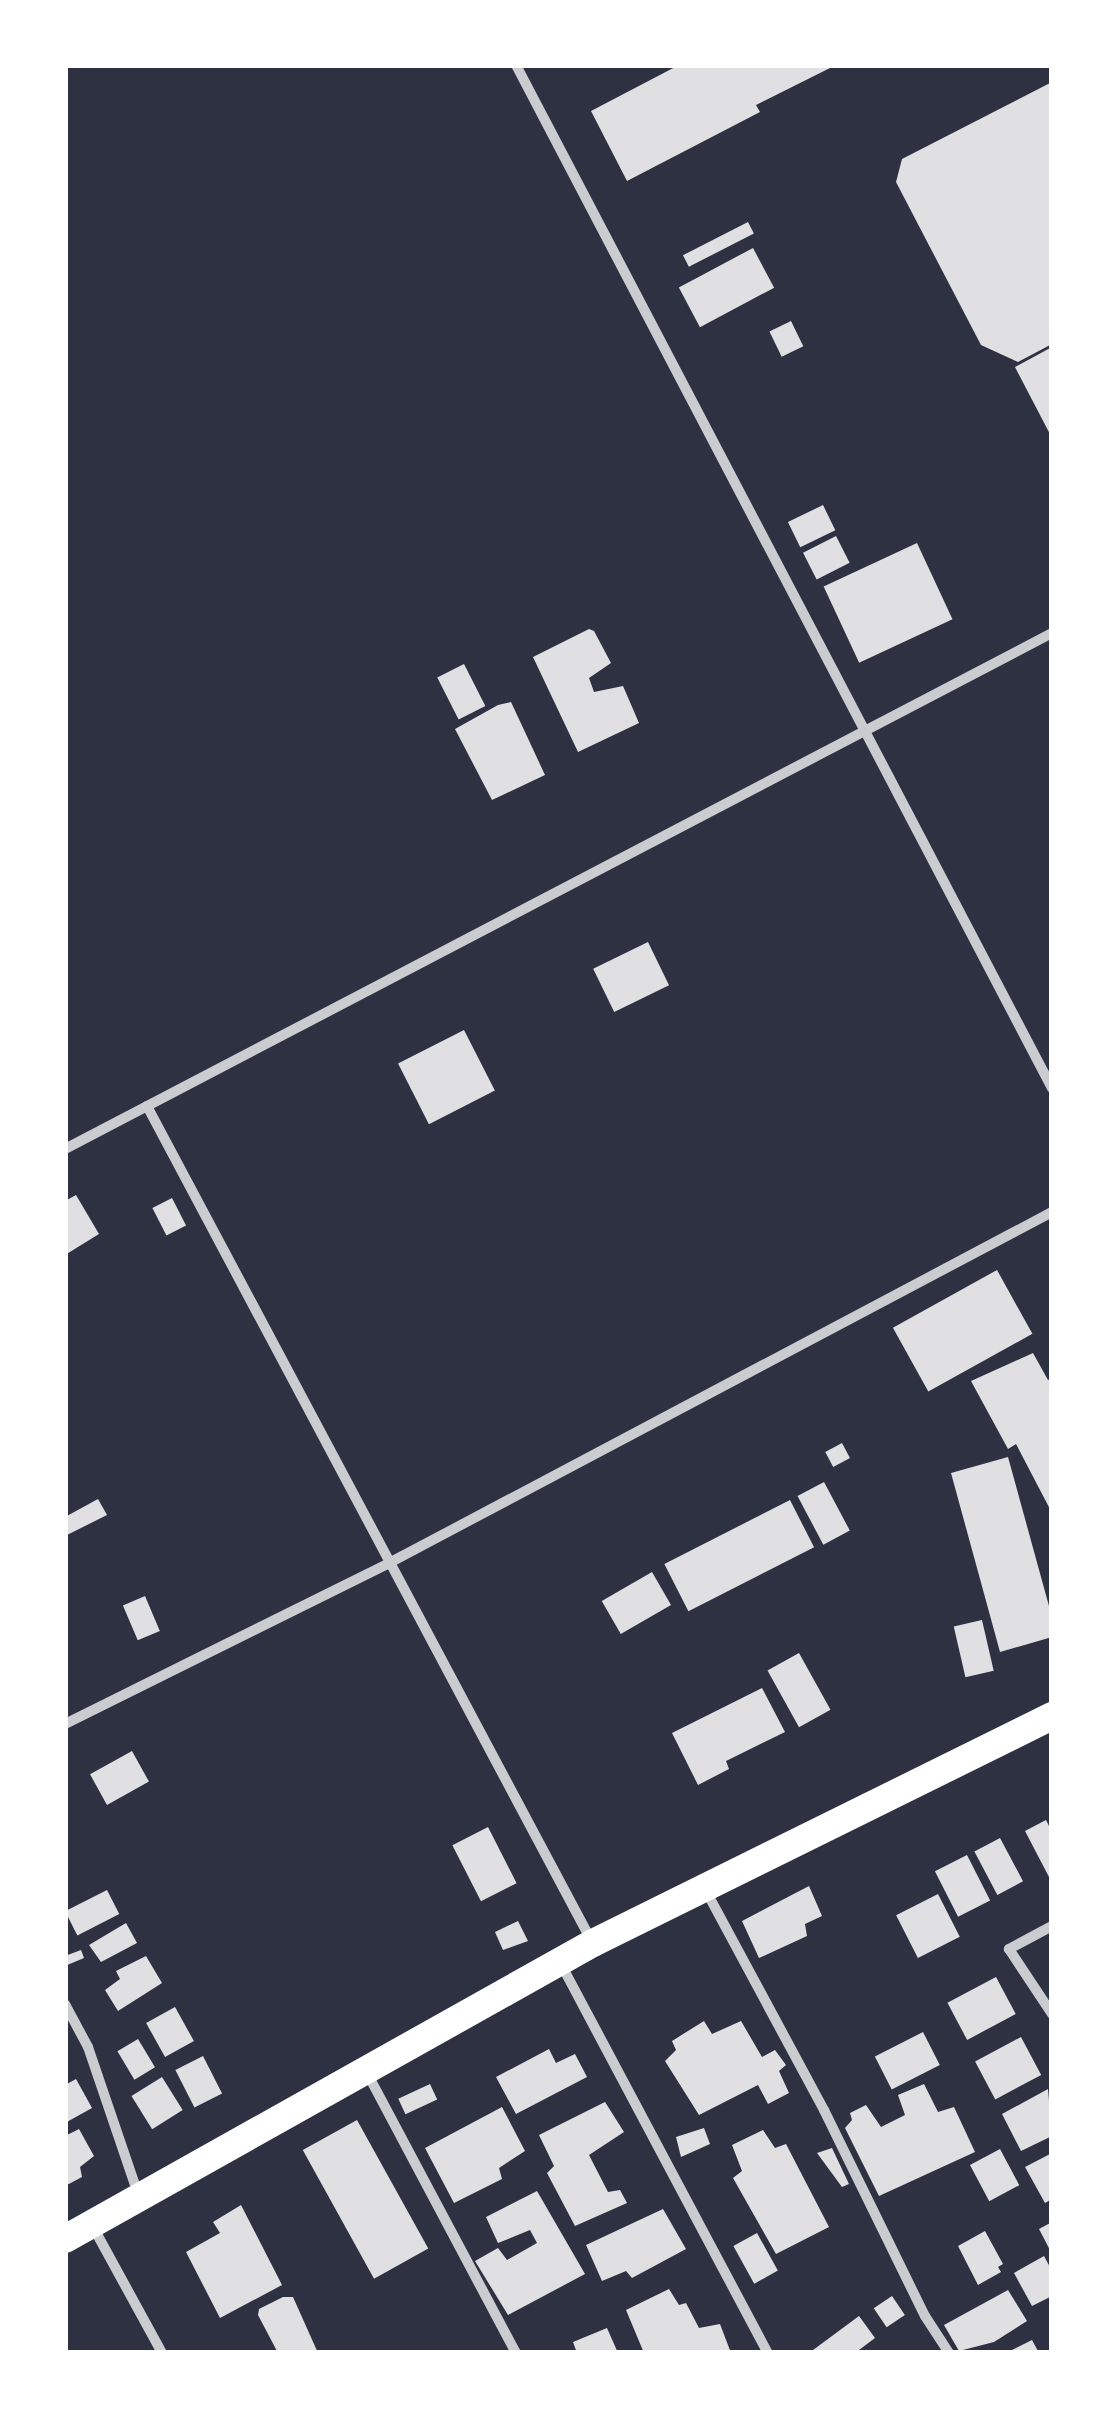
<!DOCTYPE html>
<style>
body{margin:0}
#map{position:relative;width:1117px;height:2418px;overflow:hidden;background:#2d3142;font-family:"Public Sans",sans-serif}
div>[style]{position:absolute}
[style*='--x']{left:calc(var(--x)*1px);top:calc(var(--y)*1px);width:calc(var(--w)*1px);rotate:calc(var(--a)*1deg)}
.building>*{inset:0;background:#e0e0e3;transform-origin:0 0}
.minor>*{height:10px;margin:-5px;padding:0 5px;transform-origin:5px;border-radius:5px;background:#caccd0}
.trunk>*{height:28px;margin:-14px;padding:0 14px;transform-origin:14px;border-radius:14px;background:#fff}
span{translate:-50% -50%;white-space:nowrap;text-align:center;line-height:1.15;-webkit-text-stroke:10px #fff;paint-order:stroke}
.frame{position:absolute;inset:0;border:68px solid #fff;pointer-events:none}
</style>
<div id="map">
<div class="building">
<div style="clip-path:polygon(679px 65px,836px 65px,756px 105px,760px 112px,627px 181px,591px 111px)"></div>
<div style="clip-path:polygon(1052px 82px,1052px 344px,1018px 362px,981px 345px,896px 182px,902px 159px)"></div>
<div style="left:748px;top:222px;width:13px;height:73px;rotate:63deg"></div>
<div style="left:753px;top:248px;width:45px;height:84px;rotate:62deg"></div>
<div style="left:791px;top:321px;width:28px;height:24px;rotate:64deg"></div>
<div style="clip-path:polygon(1052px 347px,1052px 438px,1015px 367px)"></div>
<div style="left:823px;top:505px;width:28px;height:39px;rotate:64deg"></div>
<div style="left:836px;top:536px;width:30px;height:37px;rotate:63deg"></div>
<div style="left:917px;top:543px;width:84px;height:103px;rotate:65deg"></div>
<div style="clip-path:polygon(589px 629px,594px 631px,611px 663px,589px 678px,594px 692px,623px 686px,639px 723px,578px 752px,533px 657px)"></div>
<div style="left:464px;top:664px;width:47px;height:30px;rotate:63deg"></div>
<div style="clip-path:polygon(511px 702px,545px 775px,492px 800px,455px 729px,498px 705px)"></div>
<div style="left:648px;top:942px;width:48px;height:61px;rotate:64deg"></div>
<div style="left:464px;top:1030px;width:68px;height:74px;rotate:63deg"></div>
<div style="clip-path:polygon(76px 1195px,99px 1234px,65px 1255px,65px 1201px)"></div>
<div style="left:172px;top:1198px;width:31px;height:22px;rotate:63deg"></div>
<div style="left:997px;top:1270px;width:73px;height:119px;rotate:61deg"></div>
<div style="clip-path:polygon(1033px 1353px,1048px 1380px,1052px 1378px,1052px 1513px,1016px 1444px,1008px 1449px,971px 1381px)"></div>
<div style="left:842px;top:1443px;width:17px;height:19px;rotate:62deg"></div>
<div style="clip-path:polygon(1008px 1457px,1052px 1617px,1052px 1637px,1000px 1652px,951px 1473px)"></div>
<div style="left:824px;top:1482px;width:55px;height:30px;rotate:62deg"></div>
<div style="clip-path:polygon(98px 1499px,107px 1515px,65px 1536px,65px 1517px)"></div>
<div style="left:790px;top:1500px;width:53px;height:141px;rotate:63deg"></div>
<div style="left:652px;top:1572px;width:38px;height:58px;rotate:60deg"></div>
<div style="left:145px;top:1596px;width:38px;height:24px;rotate:67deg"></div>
<div style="left:982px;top:1620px;width:52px;height:29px;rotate:77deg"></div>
<div style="left:799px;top:1653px;width:65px;height:36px;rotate:61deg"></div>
<div style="clip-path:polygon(762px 1688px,785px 1732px,726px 1761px,729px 1769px,698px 1785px,672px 1733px)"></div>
<div style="left:132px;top:1751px;width:35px;height:48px;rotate:61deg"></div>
<div style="clip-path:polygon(1046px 1820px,1052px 1832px,1049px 1877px,1025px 1831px)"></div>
<div style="left:488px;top:1827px;width:63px;height:40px;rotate:63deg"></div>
<div style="left:1000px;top:1838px;width:49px;height:29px;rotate:62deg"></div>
<div style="left:967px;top:1855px;width:51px;height:36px;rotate:63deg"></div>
<div style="clip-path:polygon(809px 1886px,822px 1916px,805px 1924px,807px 1936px,759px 1958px,742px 1921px)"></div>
<div style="left:107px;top:1890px;width:27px;height:47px;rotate:63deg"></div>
<div style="left:938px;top:1894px;width:48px;height:47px;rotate:63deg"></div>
<div style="clip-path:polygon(518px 1921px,528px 1941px,503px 1950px,495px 1932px)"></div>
<div style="clip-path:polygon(126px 1923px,137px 1943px,101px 1962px,89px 1945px)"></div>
<div style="clip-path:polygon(81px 1950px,84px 1958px,65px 1966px,65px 1956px)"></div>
<div style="clip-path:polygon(146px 1956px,162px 1983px,118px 2011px,105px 1990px,120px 1979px,116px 1971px)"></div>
<div style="left:996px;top:1977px;width:42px;height:55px;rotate:62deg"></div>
<div style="left:175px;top:2007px;width:39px;height:33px;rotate:61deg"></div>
<div style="clip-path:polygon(704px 2021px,712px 2034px,741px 2021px,762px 2057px,775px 2050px,786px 2065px,779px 2071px,789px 2093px,768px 2104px,758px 2085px,699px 2115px,665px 2061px,676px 2050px,672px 2041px)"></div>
<div style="left:923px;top:2032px;width:37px;height:54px;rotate:63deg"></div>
<div style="left:1021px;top:2037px;width:43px;height:52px;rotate:62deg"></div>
<div style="left:138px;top:2039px;width:33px;height:24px;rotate:59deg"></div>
<div style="clip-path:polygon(549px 2049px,556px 2063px,575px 2054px,587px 2077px,516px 2114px,496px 2077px)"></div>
<div style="left:203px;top:2056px;width:42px;height:31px;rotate:63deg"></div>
<div style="left:162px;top:2077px;width:39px;height:36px;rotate:58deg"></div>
<div style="clip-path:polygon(76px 2079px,92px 2108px,65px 2123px,65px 2085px)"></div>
<div style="left:430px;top:2084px;width:17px;height:35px;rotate:65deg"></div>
<div style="clip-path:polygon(924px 2084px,938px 2112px,954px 2107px,975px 2152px,879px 2196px,845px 2128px,852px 2120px,850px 2113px,866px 2105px,881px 2127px,905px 2115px,898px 2095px)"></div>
<div style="clip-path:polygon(1048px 2089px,1052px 2136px,1021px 2151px,1002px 2114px)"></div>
<div style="clip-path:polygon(605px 2102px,624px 2132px,589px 2155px,608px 2192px,620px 2190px,627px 2203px,575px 2226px,547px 2173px,554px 2166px,539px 2135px)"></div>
<div style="clip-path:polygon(502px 2107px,525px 2151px,499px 2168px,502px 2179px,454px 2203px,425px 2148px)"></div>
<div style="left:357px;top:2120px;width:147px;height:62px;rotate:61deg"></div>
<div style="clip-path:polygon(704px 2128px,710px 2144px,681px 2157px,676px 2137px)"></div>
<div style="clip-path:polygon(79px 2129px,94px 2156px,80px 2167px,82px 2177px,65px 2186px,65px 2136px)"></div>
<div style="clip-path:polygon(763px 2130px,775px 2148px,786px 2144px,829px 2227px,776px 2254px,733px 2178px,742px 2171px,732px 2145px)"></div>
<div style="clip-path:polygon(832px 2148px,849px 2184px,842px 2187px,817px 2153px)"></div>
<div style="left:1000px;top:2149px;width:41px;height:34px;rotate:62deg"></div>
<div style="clip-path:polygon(1052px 2153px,1052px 2199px,1045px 2203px,1025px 2167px)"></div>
<div style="clip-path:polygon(537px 2191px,585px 2274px,508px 2315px,475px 2261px,498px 2248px,507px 2260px,537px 2243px,530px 2230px,498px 2243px,486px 2217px)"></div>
<div style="clip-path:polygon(241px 2205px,282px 2285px,220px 2318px,186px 2252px,220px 2233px,213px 2222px)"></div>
<div style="clip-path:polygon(663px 2209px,686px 2249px,632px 2278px,626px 2271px,602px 2281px,586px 2245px)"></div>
<div style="clip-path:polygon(1052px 2222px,1052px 2254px,1039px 2229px)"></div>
<div style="clip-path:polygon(985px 2231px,1003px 2264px,998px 2267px,1001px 2272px,978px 2285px,958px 2246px)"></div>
<div style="left:757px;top:2233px;width:43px;height:27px;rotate:61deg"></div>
<div style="clip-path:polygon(1044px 2256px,1052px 2271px,1052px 2296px,1032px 2306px,1014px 2273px)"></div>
<div style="clip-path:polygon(669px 2289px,679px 2305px,686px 2303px,699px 2328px,720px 2324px,731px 2353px,644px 2353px,626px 2310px)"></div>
<div style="clip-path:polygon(1008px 2290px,1027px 2321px,994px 2342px,959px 2351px,944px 2325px)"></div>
<div style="left:892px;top:2296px;width:23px;height:22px;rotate:56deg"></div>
<div style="clip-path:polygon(283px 2297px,293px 2297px,318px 2353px,278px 2353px,258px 2315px,259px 2309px)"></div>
<div style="clip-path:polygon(859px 2316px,875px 2338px,855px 2353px,809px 2353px)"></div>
<div style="clip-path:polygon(607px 2328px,618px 2353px,577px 2353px,573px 2342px)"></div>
<div style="clip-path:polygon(1032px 2340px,1039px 2353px,1006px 2353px)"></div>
</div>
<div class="minor">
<div style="--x:516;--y:65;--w:1155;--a:62.35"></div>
<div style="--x:147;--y:1106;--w:945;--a:61.97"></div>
<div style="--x:65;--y:1149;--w:1114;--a:-27.6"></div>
<div style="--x:65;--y:1724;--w:364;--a:-26.4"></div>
<div style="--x:391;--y:1562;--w:748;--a:-27.9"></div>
<div style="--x:705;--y:1889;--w:251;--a:61.7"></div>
<div style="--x:824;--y:2110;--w:229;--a:63.9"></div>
<div style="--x:925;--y:2316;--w:44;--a:57"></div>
<div style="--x:1052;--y:1926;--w:49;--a:151.9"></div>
<div style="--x:1009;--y:1949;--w:78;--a:56.5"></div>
<div style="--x:562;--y:1966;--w:438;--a:62"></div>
<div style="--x:65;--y:2004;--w:49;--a:61.9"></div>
<div style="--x:88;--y:2047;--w:155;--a:71.2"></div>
<div style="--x:366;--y:2071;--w:319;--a:62"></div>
<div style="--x:92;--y:2225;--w:146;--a:61.3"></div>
</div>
<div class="trunk">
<div style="--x:65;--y:2239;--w:605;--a:-29.28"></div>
<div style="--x:593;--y:1943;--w:512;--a:-26.31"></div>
</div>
<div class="frame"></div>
</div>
